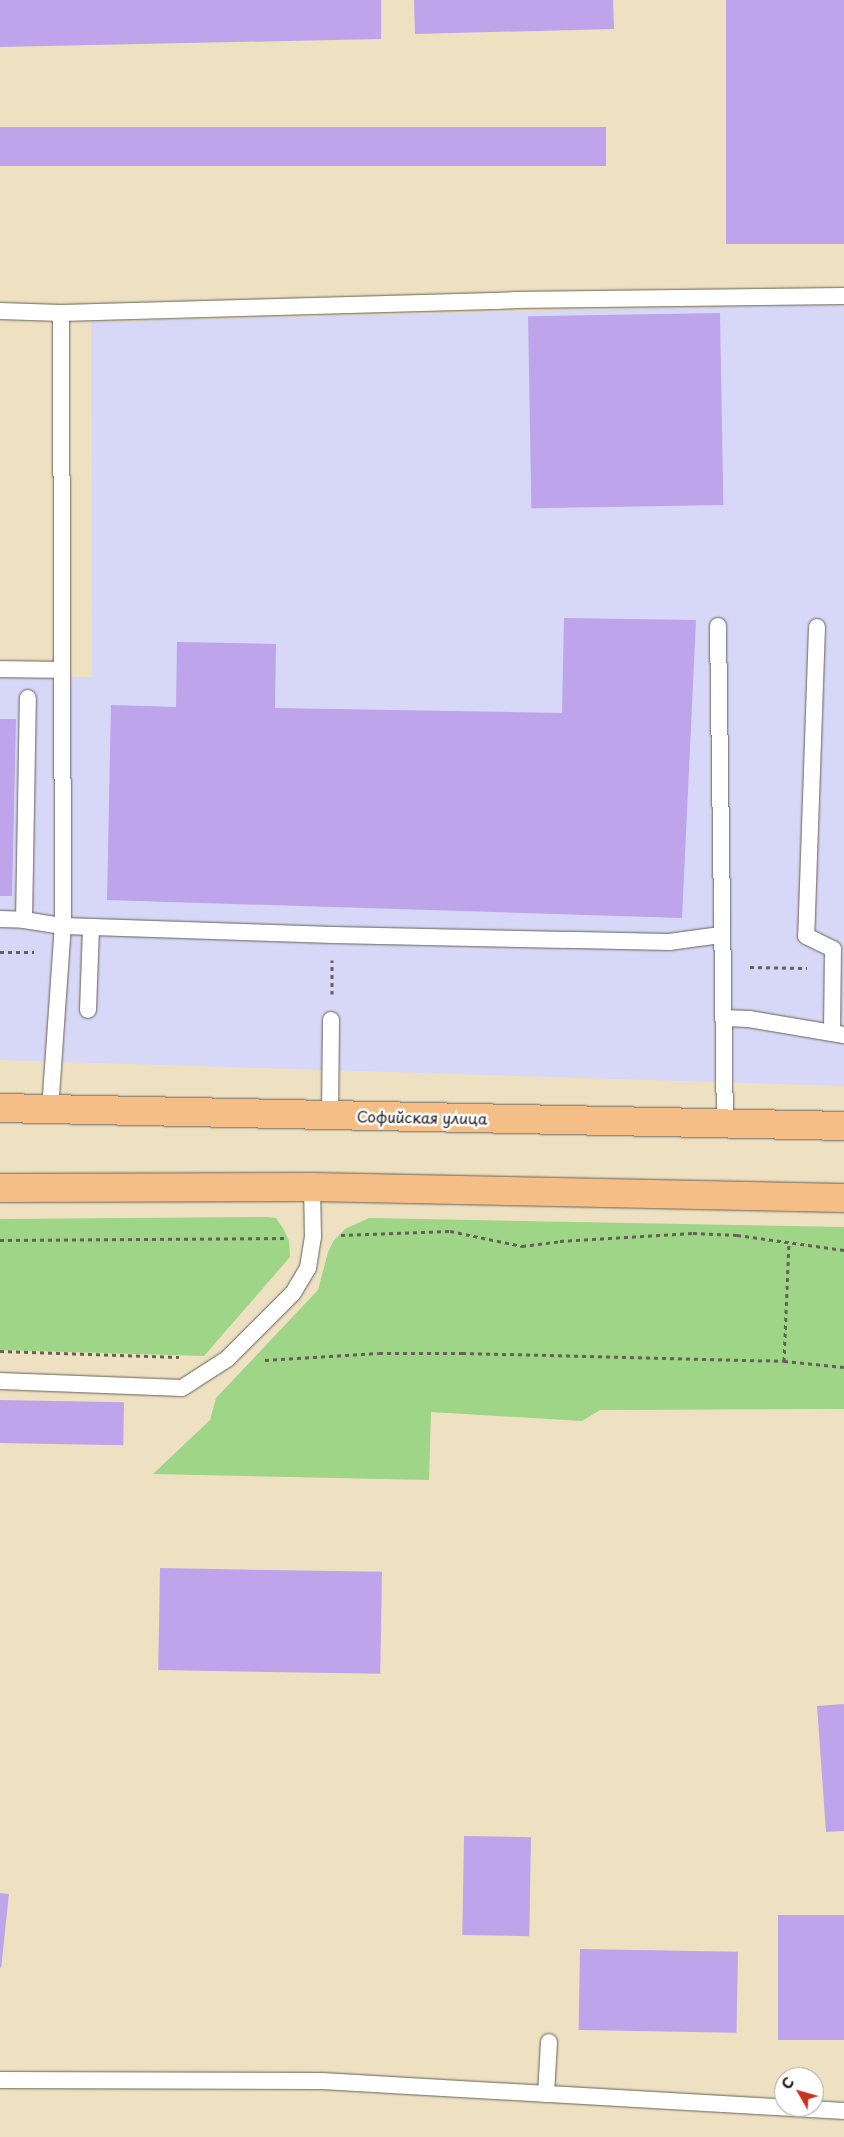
<!DOCTYPE html>
<meta charset="utf-8">
<style>
body{margin:0}
#map{position:relative;width:844px;height:2137px;overflow:hidden;background:#eee1c2;font-family:"Playpen Sans",sans-serif}
div>[style]{position:absolute}
[style*='--x']{left:calc(var(--x)*1px);top:calc(var(--y)*1px);width:calc(var(--w)*1px);rotate:calc(var(--a)*1deg)}
.built>*{inset:0;background:#d7d7f8}
.green>*{inset:0;background:#9ed586}
.building>*{inset:0;background:#bda4eb;transform-origin:0 0}
.path>*{height:3px;margin-top:-1.5px;transform-origin:0;background:repeating-linear-gradient(90deg,#666156 0 4px,transparent 0 8px)}
.roads{filter:drop-shadow(0 0 1px #666156) drop-shadow(0 0 1px #666156)}
.service>*{height:16px;margin:-8px;padding:0 8px;transform-origin:8px;border-radius:8px;background:#fff}
.primary>*{height:28px;margin:-14px;padding:0 14px;transform-origin:14px;border-radius:14px;background:#f6be87}
span{translate:-50% -50%;white-space:nowrap;text-align:center;line-height:1.15;-webkit-text-stroke:5px #fff;paint-order:stroke}
.street-label{font-size:15px;color:#1c1c1c}
.north{position:absolute;left:774px;top:2067px;width:50px;height:50px;box-sizing:border-box;background:#fff;border:1px solid #a4a4a4;border-radius:50%;rotate:308deg;font-size:14px;font-weight:700;line-height:20px;text-align:center;color:#1c1c1c}
.north::after{content:'';display:block;margin:auto;width:18px;height:22px;background:#c8321e;clip-path:polygon(50% 0,100% 100%,50% 72%,0 100%)}
</style>
<div id="map">
<div class="built">
<div style="clip-path:polygon(749px 306px,844px 306px,844px 1086px,0 1060px,0 675px,92px 677px,91px 322px)"></div>
</div>
<div class="green">
<div style="clip-path:polygon(267px 1217px,276px 1218px,284px 1230px,289px 1241px,290px 1257px,204px 1356px,0 1350px,0 1219px)"></div>
<div style="clip-path:polygon(369px 1218px,844px 1227px,844px 1409px,600px 1410px,582px 1421px,431px 1412px,429px 1480px,153px 1474px,210px 1420px,216px 1398px,318px 1290px,328px 1252px,334px 1240px,345px 1229px)"></div>
</div>
<div class="building">
<div style="clip-path:polygon(0 0,381px 0,381px 39px,0 47px)"></div>
<div style="clip-path:polygon(414px 0,613px 0,614px 29px,415px 34px)"></div>
<div style="left:726px;top:0;width:118px;height:244px"></div>
<div style="left:0;top:127px;width:606px;height:39px"></div>
<div style="left:720px;top:313px;width:192px;height:192px;rotate:89deg"></div>
<div style="clip-path:polygon(564px 618px,696px 620px,682px 918px,107px 900px,111px 705px,176px 707px,177px 642px,276px 644px,275px 708px,562px 713px)"></div>
<div style="clip-path:polygon(0 719px,16px 719px,12px 896px,0 896px)"></div>
<div style="left:0;top:1400px;width:124px;height:43px;rotate:1deg"></div>
<div style="left:160px;top:1568px;width:222px;height:102px;rotate:1deg"></div>
<div style="clip-path:polygon(844px 1704px,844px 1831px,826px 1832px,817px 1706px)"></div>
<div style="left:464px;top:1836px;width:67px;height:99px;rotate:1deg"></div>
<div style="left:0;top:1893px;width:9px;height:74px;rotate:6deg"></div>
<div style="left:844px;top:1915px;width:125px;height:66px;rotate:90deg"></div>
<div style="left:580px;top:1949px;width:158px;height:81px;rotate:1deg"></div>
</div>
<div class="path">
<div style="--x:0;--y:952;--w:34;--a:0"></div>
<div style="--x:750;--y:967;--w:57;--a:1"></div>
<div style="--x:332;--y:994;--w:34;--a:-90"></div>
<div style="--x:341;--y:1235;--w:109;--a:-2.1"></div>
<div style="--x:450;--y:1231;--w:74;--a:11.8"></div>
<div style="--x:522;--y:1246;--w:38;--a:-7"></div>
<div style="--x:560;--y:1241;--w:133;--a:-3.4"></div>
<div style="--x:693;--y:1233;--w:44;--a:2.6"></div>
<div style="--x:737;--y:1235;--w:108;--a:8"></div>
<div style="--x:0;--y:1240;--w:287;--a:-0.4"></div>
<div style="--x:0;--y:1351;--w:179;--a:1.9"></div>
<div style="--x:265;--y:1360;--w:114;--a:-3.5"></div>
<div style="--x:379;--y:1353;--w:83;--a:0"></div>
<div style="--x:462;--y:1353;--w:322;--a:1.4"></div>
<div style="--x:784;--y:1361;--w:60;--a:5.7"></div>
<div style="--x:784;--y:1361;--w:118;--a:-87.6"></div>
</div>
<div class="roads">
<div class="service">
<div style="--x:0;--y:311;--w:61;--a:1.9"></div>
<div style="--x:61;--y:313;--w:453;--a:-1.6"></div>
<div style="--x:514;--y:300;--w:330;--a:-0.7"></div>
<div style="--x:718;--y:626;--w:497;--a:89.2"></div>
<div style="--x:817;--y:627;--w:309;--a:92"></div>
<div style="--x:806;--y:936;--w:30;--a:26"></div>
<div style="--x:833;--y:949;--w:84;--a:90.7"></div>
<div style="--x:0;--y:669;--w:61;--a:0.9"></div>
<div style="--x:0;--y:919;--w:24;--a:2"></div>
<div style="--x:24;--y:920;--w:222;--a:-89"></div>
<div style="--x:24;--y:920;--w:39;--a:9"></div>
<div style="--x:63;--y:926;--w:270;--a:1.9"></div>
<div style="--x:333;--y:935;--w:336;--a:1.2"></div>
<div style="--x:669;--y:942;--w:52;--a:-7.7"></div>
<div style="--x:88;--y:1010;--w:83;--a:-87.9"></div>
<div style="--x:723;--y:1018;--w:26;--a:2"></div>
<div style="--x:749;--y:1019;--w:96;--a:9.6"></div>
<div style="--x:50;--y:1110;--w:184;--a:-86"></div>
<div style="--x:63;--y:926;--w:613;--a:-90.19"></div>
<div style="--x:330;--y:1116;--w:96;--a:-89.4"></div>
<div style="--x:0;--y:1381;--w:182;--a:2.2"></div>
<div style="--x:182;--y:1388;--w:54;--a:-32.8"></div>
<div style="--x:227;--y:1359;--w:93;--a:-45"></div>
<div style="--x:293;--y:1293;--w:29;--a:-59"></div>
<div style="--x:308;--y:1268;--w:31;--a:-81"></div>
<div style="--x:313;--y:1237;--w:50;--a:-91.1"></div>
<div style="--x:0;--y:2080;--w:322;--a:0.2"></div>
<div style="--x:322;--y:2081;--w:523;--a:3.29"></div>
<div style="--x:546;--y:2094;--w:52;--a:-86.7"></div>
</div>
<div class="primary">
<div style="--x:0;--y:1108;--w:844;--a:1.22"></div>
<div style="--x:0;--y:1188;--w:312;--a:-0.2"></div>
<div style="--x:312;--y:1187;--w:532;--a:1.18"></div>
</div>
</div>
<div class="street-label">
<span style="left:422px;top:1117px;rotate:1deg">Софийская улица</span>
</div>
<div class="north">С</div>
</div>
